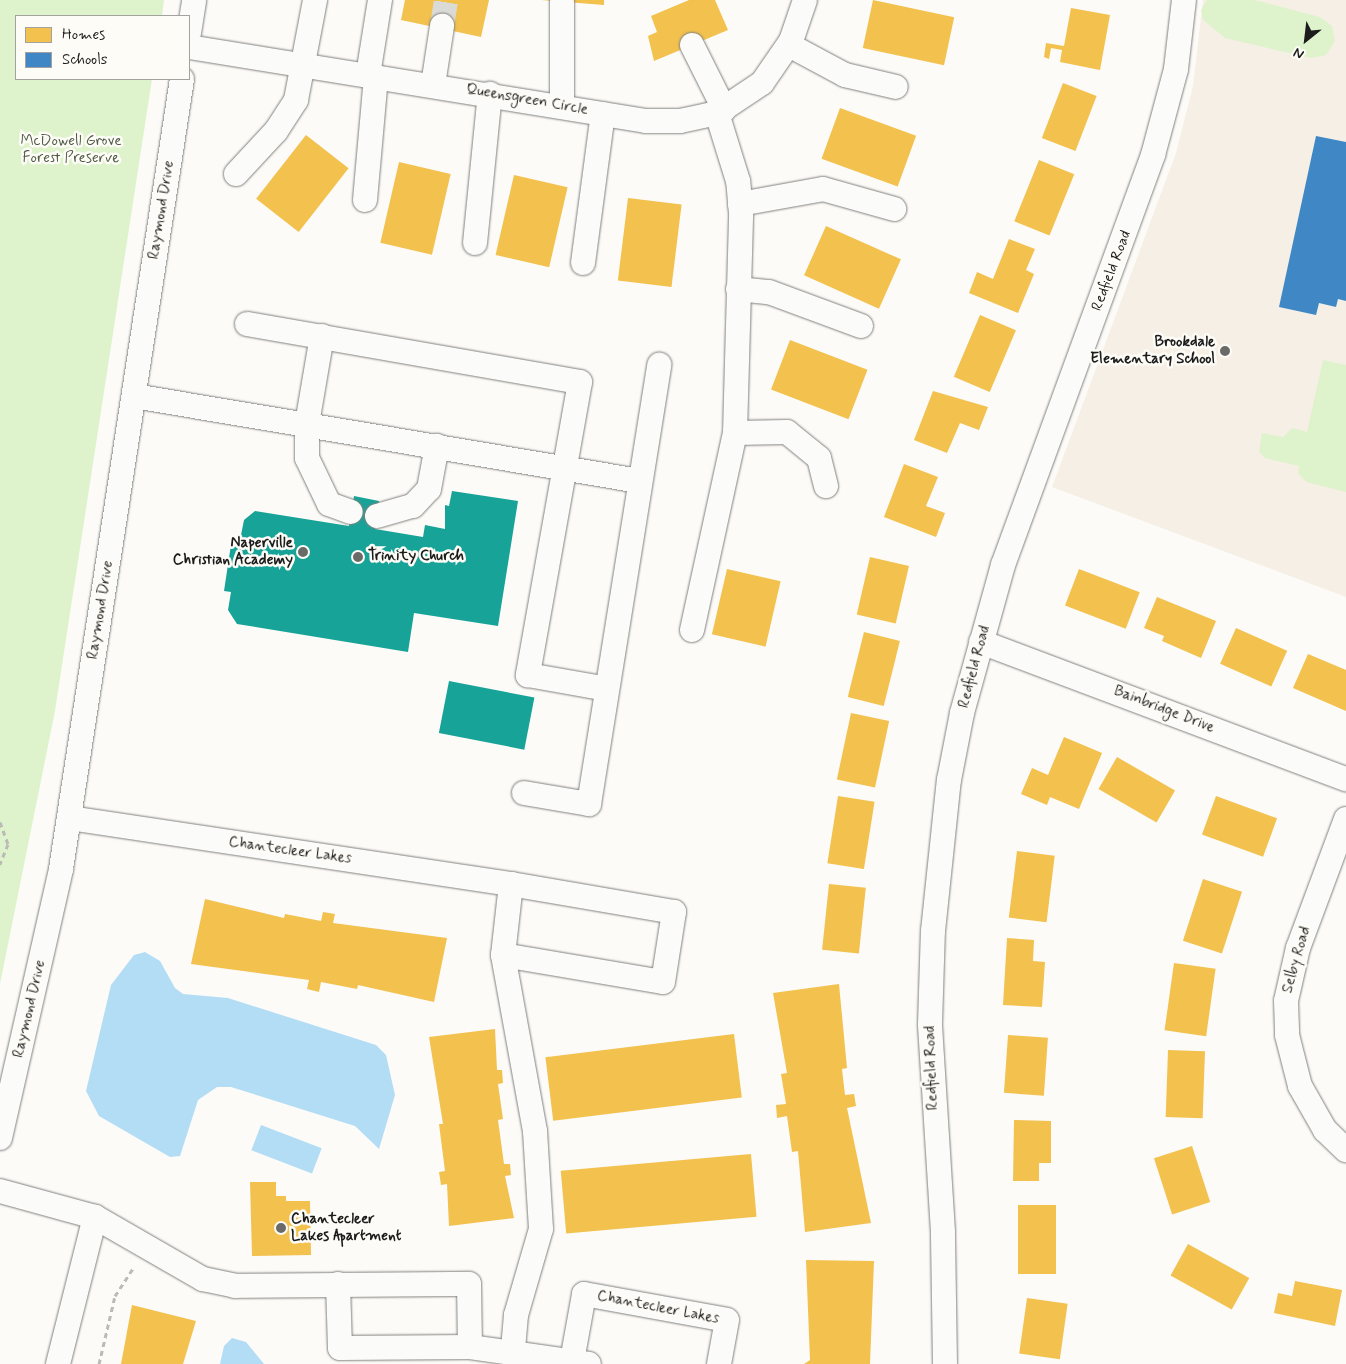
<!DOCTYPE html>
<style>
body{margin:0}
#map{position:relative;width:1346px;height:1364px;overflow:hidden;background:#fcfbf8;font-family:Mynerve,sans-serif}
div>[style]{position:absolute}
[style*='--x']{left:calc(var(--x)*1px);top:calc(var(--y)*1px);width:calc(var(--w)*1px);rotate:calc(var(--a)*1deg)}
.built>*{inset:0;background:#f6efe5}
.green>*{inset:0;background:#def3cb}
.water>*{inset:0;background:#b3dcf5;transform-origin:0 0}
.homes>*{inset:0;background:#f2c14e;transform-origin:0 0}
.schools>*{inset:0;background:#3f88c5}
.public>*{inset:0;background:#17a398;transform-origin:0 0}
.minor-tunnel>*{height:24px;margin-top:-12px;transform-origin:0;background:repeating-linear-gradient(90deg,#dadad7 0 24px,transparent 0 36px)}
.path>*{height:3px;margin-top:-1.5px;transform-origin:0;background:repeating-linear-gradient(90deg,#bbbab8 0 5px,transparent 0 9px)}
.roads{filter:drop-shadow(0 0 1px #81807f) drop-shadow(0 0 1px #81807f)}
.minor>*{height:24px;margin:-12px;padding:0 12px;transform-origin:12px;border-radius:12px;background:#fbfbf9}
.dots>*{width:14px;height:14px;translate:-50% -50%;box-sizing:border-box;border:2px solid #fdfcf7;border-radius:50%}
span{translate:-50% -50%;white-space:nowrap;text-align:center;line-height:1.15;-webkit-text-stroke:5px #fdfcf7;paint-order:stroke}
.street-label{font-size:15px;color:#1c1c1c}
.park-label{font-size:15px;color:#4f5a45}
.poi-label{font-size:15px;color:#1c1c1c;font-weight:700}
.right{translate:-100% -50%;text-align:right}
.left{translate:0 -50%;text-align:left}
.legend{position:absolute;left:15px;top:15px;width:175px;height:65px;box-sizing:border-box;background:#fdfcf7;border:1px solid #a3a29f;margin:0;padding:6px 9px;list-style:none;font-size:15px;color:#1c1c1c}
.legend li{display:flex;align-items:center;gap:10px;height:25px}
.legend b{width:25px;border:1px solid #a3a29f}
.north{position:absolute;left:1281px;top:15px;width:50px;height:50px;-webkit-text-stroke:4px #fdfcf7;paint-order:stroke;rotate:209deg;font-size:14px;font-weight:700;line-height:20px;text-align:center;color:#1c1c1c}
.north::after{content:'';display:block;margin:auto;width:18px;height:22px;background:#1c1c1c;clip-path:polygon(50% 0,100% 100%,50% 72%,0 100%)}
</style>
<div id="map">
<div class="built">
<div style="clip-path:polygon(1203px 0,1346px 0,1346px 597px,1052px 487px,1176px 153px,1193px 86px)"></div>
</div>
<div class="green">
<div style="clip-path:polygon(0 0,164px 0,162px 16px,16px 16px,16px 79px,152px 79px,55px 711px,0 984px)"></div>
<div style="clip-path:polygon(1207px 0,1255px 0,1320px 17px,1332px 26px,1335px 41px,1326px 55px,1311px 58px,1225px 38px,1203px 20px,1201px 10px)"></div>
<div style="clip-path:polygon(1323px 360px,1346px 365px,1346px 492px,1306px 482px,1298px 473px,1299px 466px,1265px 458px,1259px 452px,1262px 433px,1283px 437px,1292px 428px,1307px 432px)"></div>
</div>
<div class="water">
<div style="clip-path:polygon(145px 952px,160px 961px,175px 988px,183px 994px,228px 998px,376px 1045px,386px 1055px,395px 1095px,379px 1149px,355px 1126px,231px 1087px,217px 1087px,198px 1100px,180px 1156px,170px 1157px,99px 1116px,86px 1091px,111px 985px,134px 955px)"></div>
<div style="left:261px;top:1125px;width:65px;height:27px;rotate:21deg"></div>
<div style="clip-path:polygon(232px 1338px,246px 1342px,264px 1364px,220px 1364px,224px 1346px)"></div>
</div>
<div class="homes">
<div style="clip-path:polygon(405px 0,489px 0,481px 37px,401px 20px)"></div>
<div style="clip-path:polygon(541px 0,604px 0,604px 5px)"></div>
<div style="clip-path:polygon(689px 0,715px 0,728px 30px,654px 61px,648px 36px,657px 32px,651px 16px)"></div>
<div style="left:873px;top:0;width:83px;height:49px;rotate:12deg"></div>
<div style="clip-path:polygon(1071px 8px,1110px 15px,1100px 70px,1060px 62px,1062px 50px,1051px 48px,1049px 59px,1044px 57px,1046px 43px,1064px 46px)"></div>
<div style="left:1063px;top:83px;width:36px;height:59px;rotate:21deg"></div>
<div style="left:840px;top:108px;width:81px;height:54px;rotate:20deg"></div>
<div style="left:306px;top:135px;width:54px;height:81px;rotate:38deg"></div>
<div style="left:1039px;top:160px;width:38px;height:66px;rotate:22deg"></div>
<div style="left:399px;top:162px;width:53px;height:83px;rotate:13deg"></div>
<div style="left:514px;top:175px;width:55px;height:82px;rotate:13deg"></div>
<div style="left:628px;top:198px;width:54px;height:83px;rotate:7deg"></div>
<div style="left:826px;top:226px;width:82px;height:54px;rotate:24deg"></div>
<div style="clip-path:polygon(1009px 239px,1035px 249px,1026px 270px,1034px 274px,1018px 313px,969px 293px,977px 272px,993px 279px)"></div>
<div style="left:980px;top:315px;width:39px;height:67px;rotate:23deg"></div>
<div style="left:790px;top:340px;width:83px;height:53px;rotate:21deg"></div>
<div style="clip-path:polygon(933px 391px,988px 407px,979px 430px,960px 423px,947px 453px,914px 440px)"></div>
<div style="clip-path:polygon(904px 464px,938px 477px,926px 506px,945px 513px,936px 537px,884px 517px)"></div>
<div style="left:870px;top:557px;width:40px;height:59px;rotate:13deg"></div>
<div style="left:727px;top:569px;width:55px;height:67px;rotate:13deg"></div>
<div style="left:1079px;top:569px;width:65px;height:39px;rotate:21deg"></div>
<div style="clip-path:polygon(1157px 597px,1216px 621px,1201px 658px,1162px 641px,1164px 636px,1144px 628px)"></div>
<div style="left:1236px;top:628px;width:56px;height:39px;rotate:24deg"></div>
<div style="left:864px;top:632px;width:37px;height:67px;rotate:14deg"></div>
<div style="clip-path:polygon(1308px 654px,1346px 670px,1346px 711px,1293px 688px)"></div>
<div style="left:851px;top:713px;width:39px;height:68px;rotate:12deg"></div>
<div style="clip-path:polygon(1064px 737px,1102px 753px,1079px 809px,1050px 797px,1047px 805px,1021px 794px,1032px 768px,1048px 775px)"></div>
<div style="left:1117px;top:757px;width:67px;height:37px;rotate:30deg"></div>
<div style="left:838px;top:796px;width:37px;height:68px;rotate:9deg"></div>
<div style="left:1216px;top:796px;width:65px;height:41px;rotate:20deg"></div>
<div style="left:1017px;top:851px;width:38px;height:67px;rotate:7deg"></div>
<div style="left:1203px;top:879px;width:41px;height:65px;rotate:18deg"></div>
<div style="left:829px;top:884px;width:37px;height:66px;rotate:6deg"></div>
<div style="clip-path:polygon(205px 899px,284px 918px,285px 914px,321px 921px,323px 912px,335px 914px,333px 923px,447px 938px,434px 1002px,358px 985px,357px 989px,321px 982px,319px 992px,307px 989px,309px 980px,191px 964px)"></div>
<div style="clip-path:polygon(1007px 938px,1034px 940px,1033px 961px,1045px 962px,1042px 1007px,1003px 1005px)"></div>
<div style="left:1174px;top:963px;width:42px;height:68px;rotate:8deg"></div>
<div style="clip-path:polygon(839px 984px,847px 1068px,842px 1069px,845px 1095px,854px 1094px,856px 1106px,847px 1108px,871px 1223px,805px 1232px,798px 1151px,792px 1152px,787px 1116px,777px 1118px,776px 1105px,786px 1104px,781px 1074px,787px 1073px,773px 993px)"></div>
<div style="clip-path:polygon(495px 1029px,497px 1070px,502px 1070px,503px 1083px,498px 1084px,503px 1119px,498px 1120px,504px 1164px,510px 1164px,511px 1175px,505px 1176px,514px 1218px,449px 1226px,447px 1184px,441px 1185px,439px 1172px,445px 1171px,439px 1124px,443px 1124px,429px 1037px)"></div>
<div style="left:734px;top:1034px;width:64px;height:190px;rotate:83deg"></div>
<div style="left:1008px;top:1035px;width:40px;height:58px;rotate:4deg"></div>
<div style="left:1168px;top:1050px;width:37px;height:67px;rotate:2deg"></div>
<div style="clip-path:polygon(1014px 1120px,1051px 1121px,1051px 1163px,1039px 1163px,1039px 1181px,1013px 1181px)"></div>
<div style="left:1192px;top:1146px;width:59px;height:40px;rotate:72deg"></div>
<div style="left:751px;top:1154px;width:63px;height:191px;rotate:85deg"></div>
<div style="clip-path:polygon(250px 1182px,276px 1182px,276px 1196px,286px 1196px,286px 1201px,310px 1201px,311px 1255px,252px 1256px)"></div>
<div style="left:1018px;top:1205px;width:38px;height:69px"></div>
<div style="left:1188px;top:1244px;width:70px;height:36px;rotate:29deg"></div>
<div style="clip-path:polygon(806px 1260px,874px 1261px,870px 1364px,804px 1364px,810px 1360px)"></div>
<div style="clip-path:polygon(1295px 1281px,1342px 1290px,1335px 1326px,1274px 1313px,1278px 1293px,1292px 1296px)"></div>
<div style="left:1027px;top:1298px;width:41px;height:56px;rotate:8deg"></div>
<div style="clip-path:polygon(132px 1305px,196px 1321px,183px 1364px,121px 1364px)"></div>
</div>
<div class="schools">
<div style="clip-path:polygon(1316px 136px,1346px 142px,1346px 301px,1338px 299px,1336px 307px,1319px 303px,1316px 315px,1279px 307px)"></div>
</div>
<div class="public">
<div style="clip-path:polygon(452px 491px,518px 501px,498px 626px,414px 613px,408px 652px,237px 624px,228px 610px,231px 592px,224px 591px,232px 538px,240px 540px,244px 520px,255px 511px,349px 526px,354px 496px,379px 501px,375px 529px,423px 537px,425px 525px,445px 529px,445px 505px,449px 506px)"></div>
<div style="left:449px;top:681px;width:87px;height:53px;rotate:11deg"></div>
</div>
<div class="minor-tunnel">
<div style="--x:442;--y:26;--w:26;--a:-81"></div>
</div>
<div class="path">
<div style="--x:0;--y:822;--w:23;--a:70"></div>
<div style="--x:8;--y:844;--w:22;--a:112"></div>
<div style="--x:99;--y:1364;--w:70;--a:-76.8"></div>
<div style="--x:115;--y:1296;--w:35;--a:-57"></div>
</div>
<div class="roads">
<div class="minor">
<div style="--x:562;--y:2;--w:103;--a:90"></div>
<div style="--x:189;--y:33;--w:33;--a:-81"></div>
<div style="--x:692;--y:45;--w:72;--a:63.4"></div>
<div style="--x:789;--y:45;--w:64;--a:28.2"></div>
<div style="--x:845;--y:75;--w:52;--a:13.2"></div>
<div style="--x:189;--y:47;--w:463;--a:9.2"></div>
<div style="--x:646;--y:121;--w:34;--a:0"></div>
<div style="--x:680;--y:121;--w:38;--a:-12"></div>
<div style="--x:717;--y:113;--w:54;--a:-33.7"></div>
<div style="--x:762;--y:83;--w:51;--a:-55.4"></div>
<div style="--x:791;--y:41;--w:43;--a:-71.1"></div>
<div style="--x:368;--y:75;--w:76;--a:-80.9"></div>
<div style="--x:433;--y:85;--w:60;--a:-81.3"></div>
<div style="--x:236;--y:174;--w:59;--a:-47.1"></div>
<div style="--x:276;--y:131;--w:37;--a:-57"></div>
<div style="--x:296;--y:100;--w:102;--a:-79.2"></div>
<div style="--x:365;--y:200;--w:124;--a:-84.9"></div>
<div style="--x:740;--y:204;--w:84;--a:-10.2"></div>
<div style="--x:823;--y:189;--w:74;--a:15.7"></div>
<div style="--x:475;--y:243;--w:150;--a:-84.3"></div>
<div style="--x:583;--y:263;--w:150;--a:-82.4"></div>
<div style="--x:738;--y:289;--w:31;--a:6"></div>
<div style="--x:769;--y:292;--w:98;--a:20.3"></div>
<div style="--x:247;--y:324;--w:338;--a:9.9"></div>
<div style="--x:580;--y:382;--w:298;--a:100.1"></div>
<div style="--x:528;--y:675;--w:80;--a:10"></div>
<div style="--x:322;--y:336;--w:89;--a:99.7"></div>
<div style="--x:307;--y:424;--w:34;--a:90"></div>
<div style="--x:307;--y:458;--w:51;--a:64.4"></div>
<div style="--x:329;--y:504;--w:23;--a:20"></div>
<div style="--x:134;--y:396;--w:512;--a:9.55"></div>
<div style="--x:735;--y:433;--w:52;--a:-1.1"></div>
<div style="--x:787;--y:432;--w:41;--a:39.1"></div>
<div style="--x:819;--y:458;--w:29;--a:76"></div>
<div style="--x:377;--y:516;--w:37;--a:-16"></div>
<div style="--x:413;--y:506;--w:23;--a:-47"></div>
<div style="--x:429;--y:489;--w:44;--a:-79.5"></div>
<div style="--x:692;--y:630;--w:202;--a:-77.7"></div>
<div style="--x:735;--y:433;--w:220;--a:-88.4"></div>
<div style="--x:741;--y:213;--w:32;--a:-95"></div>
<div style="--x:738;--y:181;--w:71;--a:-107.2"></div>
<div style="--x:981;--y:642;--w:390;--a:20.6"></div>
<div style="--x:524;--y:793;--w:66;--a:9.6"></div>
<div style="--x:589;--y:804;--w:445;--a:-80.9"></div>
<div style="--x:69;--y:818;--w:447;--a:8.5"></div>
<div style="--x:511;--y:884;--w:71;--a:96.4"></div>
<div style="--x:503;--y:955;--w:179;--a:79.7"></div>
<div style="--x:535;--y:1131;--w:98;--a:86.5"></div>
<div style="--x:541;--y:1229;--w:90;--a:106.2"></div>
<div style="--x:516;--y:1315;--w:35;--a:95"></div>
<div style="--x:1346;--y:819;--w:138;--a:110.4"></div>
<div style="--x:1298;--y:948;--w:54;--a:102.8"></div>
<div style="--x:1286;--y:1001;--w:34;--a:88"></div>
<div style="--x:1287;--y:1035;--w:53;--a:75.7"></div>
<div style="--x:1300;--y:1086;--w:51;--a:60.4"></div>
<div style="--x:1325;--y:1130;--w:29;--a:44"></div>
<div style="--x:503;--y:955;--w:162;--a:9.6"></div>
<div style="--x:663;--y:982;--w:71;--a:-81.1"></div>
<div style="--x:674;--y:912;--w:165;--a:-170.3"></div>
<div style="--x:0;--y:1138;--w:276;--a:-77.2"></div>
<div style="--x:61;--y:869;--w:799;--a:-81.29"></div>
<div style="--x:0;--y:1191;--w:98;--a:15.3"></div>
<div style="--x:95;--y:1217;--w:125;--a:29.9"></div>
<div style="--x:203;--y:1279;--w:33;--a:12"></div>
<div style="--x:235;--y:1286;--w:234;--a:-0.5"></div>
<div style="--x:469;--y:1284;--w:63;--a:89.1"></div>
<div style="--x:338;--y:1284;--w:64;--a:88.2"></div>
<div style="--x:340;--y:1348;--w:130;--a:-0.4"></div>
<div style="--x:470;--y:1347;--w:120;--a:8.1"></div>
<div style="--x:572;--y:1361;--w:68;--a:-79.8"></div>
<div style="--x:584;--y:1294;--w:145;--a:10.3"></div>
<div style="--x:727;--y:1320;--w:45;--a:100.3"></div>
<div style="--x:58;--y:1364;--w:152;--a:-75.9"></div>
<div style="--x:945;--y:1364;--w:132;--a:-90.9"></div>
<div style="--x:943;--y:1232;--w:208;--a:-93.6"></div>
<div style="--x:930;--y:1024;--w:93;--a:-88.2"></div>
<div style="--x:933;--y:931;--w:152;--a:-84"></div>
<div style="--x:949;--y:780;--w:68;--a:-79"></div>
<div style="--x:962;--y:713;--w:154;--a:-74.5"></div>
<div style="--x:1003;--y:565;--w:437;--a:-69.9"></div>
<div style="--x:1153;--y:155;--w:89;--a:-75"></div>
<div style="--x:1176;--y:69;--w:69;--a:-83.4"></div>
</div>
</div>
<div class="dots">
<div style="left:1225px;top:351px;background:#6a6a69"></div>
<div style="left:303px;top:552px;background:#6a6a69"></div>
<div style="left:358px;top:557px;background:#6a6a69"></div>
<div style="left:281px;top:1228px;background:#6a6a69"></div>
</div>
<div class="street-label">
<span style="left:527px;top:100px;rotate:10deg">Queensgreen Circle</span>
<span style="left:162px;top:210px;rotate:-81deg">Raymond Drive</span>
<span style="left:1112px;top:271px;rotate:-69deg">Redfield Road</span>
<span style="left:101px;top:610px;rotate:-81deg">Raymond Drive</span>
<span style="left:975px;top:667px;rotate:-75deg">Redfield Road</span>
<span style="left:1164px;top:710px;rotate:21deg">Bainbridge Drive</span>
<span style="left:290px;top:851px;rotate:8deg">Chantecleer Lakes</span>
<span style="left:1297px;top:960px;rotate:-74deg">Selby Road</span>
<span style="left:30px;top:1009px;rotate:-77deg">Raymond Drive</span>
<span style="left:932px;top:1068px;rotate:-92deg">Redfield Road</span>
<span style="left:658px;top:1308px;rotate:11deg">Chantecleer Lakes</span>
</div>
<div class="park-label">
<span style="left:71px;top:150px">McDowell Grove<br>Forest Preserve</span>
</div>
<div class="poi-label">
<span class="right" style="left:1215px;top:351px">Brookdale<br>Elementary School</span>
<span class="right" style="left:293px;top:552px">Naperville<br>Christian Academy</span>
<span class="left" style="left:368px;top:557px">Trinity Church</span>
<span class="left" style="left:291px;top:1228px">Chantecleer<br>Lakes Apartment</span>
</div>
<ul class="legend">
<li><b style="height:14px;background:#f2c14e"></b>Homes</li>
<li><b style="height:14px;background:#3f88c5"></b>Schools</li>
</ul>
<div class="north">N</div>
</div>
